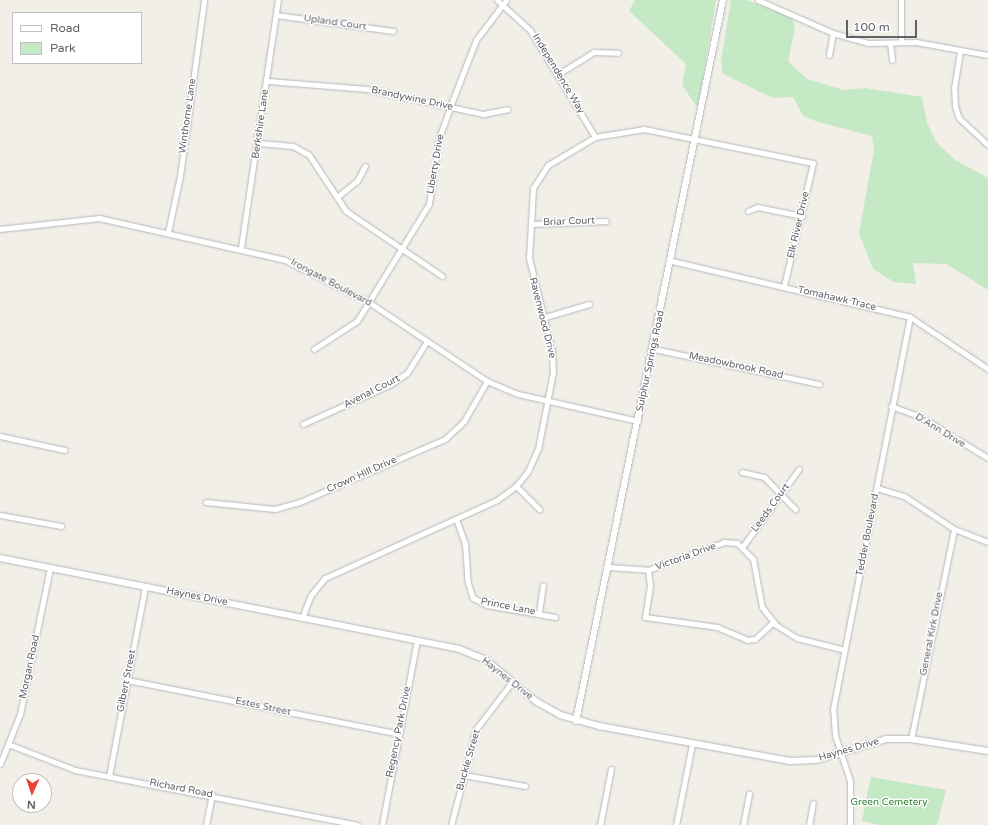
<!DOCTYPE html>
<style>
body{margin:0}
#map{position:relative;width:988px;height:825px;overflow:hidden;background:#f1efe8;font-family:"Varela Round",sans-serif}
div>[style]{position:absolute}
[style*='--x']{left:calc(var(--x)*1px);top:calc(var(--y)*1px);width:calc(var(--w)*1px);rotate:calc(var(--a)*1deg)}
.green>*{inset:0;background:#c5e8c5}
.roads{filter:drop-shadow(0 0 1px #b5b8bc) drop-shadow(0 0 1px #b5b8bc)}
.minor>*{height:5px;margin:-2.5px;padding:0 2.5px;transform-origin:2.5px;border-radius:2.5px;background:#fff}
.tertiary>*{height:6px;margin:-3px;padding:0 3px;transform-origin:3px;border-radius:3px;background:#fff}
span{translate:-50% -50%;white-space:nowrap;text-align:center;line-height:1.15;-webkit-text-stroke:3px #fff;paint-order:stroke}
.street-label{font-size:10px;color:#5f6368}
.park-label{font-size:10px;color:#348238}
.legend{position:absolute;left:12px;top:12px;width:130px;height:52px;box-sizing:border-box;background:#fff;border:1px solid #bfc1c3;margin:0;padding:5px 7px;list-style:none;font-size:12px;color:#5f6368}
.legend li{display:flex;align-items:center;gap:8px;height:20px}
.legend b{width:20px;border:1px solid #bfc1c3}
.north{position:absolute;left:12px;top:773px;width:40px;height:40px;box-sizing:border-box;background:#fff;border:1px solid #bfc1c3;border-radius:50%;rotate:183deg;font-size:11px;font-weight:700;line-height:16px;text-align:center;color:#5f6368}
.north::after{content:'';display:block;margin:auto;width:14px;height:18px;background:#ea4335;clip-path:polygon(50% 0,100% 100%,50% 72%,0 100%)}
.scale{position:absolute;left:846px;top:20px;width:71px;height:18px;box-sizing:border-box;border:2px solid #5f6368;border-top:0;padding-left:5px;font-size:12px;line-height:14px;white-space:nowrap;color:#5f6368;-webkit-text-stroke:3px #fff;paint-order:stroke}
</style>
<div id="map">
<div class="green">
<div style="clip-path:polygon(635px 0,716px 0,698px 108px,682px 85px,686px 64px,629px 11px)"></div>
<div style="clip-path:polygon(731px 0,747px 0,792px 18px,795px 28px,788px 61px,807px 79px,844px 90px,865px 88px,922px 97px,927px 123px,937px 143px,955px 160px,988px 178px,988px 290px,947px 264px,913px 263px,916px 284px,894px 282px,873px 269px,859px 233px,874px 150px,872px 136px,818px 122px,803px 116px,793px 97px,773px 98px,723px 74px,721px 61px)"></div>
<div style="clip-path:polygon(871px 777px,946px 790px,937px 825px,880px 825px,862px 821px)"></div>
</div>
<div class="roads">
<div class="minor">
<div style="--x:497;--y:0;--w:45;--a:42.3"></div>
<div style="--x:530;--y:30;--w:125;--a:58.7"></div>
<div style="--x:758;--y:0;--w:82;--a:23.7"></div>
<div style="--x:833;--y:33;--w:36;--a:16"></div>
<div style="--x:868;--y:43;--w:48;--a:-1.2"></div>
<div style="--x:916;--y:42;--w:73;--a:10.2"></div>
<div style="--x:276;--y:15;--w:118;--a:7.8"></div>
<div style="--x:901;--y:41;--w:41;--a:-90"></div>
<div style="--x:890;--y:43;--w:17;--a:83"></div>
<div style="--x:960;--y:51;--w:36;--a:99"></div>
<div style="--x:954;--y:87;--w:19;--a:87"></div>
<div style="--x:955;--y:106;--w:13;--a:72"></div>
<div style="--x:959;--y:118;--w:40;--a:43"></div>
<div style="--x:829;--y:55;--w:22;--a:-80"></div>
<div style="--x:560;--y:73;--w:40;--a:-32"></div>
<div style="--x:594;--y:52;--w:24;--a:2"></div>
<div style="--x:268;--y:81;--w:99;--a:4.6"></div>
<div style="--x:367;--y:89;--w:119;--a:12.2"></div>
<div style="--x:483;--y:114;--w:25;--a:-11"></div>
<div style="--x:259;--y:143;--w:34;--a:5"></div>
<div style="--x:293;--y:146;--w:18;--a:29"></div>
<div style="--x:309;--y:155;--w:67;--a:56.5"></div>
<div style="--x:346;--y:211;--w:116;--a:34.1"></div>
<div style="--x:337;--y:197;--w:26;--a:-39"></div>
<div style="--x:357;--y:181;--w:17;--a:-62"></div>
<div style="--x:748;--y:211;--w:10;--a:-24"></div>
<div style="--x:757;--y:207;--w:46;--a:11.3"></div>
<div style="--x:531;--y:224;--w:75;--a:-2.3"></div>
<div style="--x:0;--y:229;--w:100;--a:-6.3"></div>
<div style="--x:99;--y:218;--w:191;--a:12.7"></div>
<div style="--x:285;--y:260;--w:95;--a:26.8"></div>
<div style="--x:370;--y:303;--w:141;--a:33.7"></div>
<div style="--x:487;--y:381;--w:34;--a:23"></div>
<div style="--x:518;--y:394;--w:123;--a:12.7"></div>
<div style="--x:168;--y:232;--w:57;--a:-77.9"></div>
<div style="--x:180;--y:176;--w:178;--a:-82.2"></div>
<div style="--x:241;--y:247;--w:250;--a:-81.5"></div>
<div style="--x:672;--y:261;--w:244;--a:13.2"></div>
<div style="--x:910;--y:317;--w:94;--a:33.7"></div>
<div style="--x:542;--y:318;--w:49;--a:-16.6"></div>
<div style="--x:314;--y:349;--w:51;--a:-33.1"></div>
<div style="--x:357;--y:321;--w:137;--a:-58.4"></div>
<div style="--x:429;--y:204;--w:67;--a:-81.4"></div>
<div style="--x:439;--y:138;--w:33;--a:-70"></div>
<div style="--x:450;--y:107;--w:72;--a:-68.8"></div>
<div style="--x:476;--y:40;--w:50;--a:-53.1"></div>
<div style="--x:654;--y:349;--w:169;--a:12"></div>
<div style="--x:891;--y:406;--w:30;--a:20"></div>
<div style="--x:919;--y:416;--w:81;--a:31.3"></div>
<div style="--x:303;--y:424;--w:97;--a:-24.4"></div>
<div style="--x:391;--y:384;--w:19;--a:-35"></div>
<div style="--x:407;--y:373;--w:36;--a:-58"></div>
<div style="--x:0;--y:436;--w:66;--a:12.2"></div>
<div style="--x:742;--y:472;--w:23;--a:13"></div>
<div style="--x:764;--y:477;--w:45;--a:45.9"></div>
<div style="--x:516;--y:486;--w:33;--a:45"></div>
<div style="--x:877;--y:488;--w:28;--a:17"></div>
<div style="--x:904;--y:496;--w:60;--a:33.4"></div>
<div style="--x:954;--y:529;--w:36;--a:21"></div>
<div style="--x:206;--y:502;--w:69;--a:5.8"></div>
<div style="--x:275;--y:509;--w:26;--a:-16"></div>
<div style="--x:300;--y:502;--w:158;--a:-23.5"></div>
<div style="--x:445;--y:439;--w:26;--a:-43"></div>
<div style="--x:464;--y:421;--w:46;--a:-60.1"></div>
<div style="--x:0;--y:515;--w:62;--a:10.2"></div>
<div style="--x:456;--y:519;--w:27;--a:70"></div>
<div style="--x:465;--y:544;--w:39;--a:86"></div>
<div style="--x:468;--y:583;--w:16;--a:72"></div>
<div style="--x:473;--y:598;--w:16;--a:27"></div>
<div style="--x:487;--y:605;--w:69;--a:10"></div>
<div style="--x:743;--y:546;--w:95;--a:-54"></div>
<div style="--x:609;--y:567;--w:39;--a:4"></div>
<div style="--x:648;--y:570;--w:81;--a:-20.2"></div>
<div style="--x:724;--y:542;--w:13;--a:4"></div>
<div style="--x:737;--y:543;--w:23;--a:45"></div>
<div style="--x:753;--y:559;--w:49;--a:79.4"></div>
<div style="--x:762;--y:607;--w:23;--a:52"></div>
<div style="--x:776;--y:625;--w:25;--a:32"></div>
<div style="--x:797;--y:638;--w:49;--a:14"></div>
<div style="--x:648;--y:570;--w:16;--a:83"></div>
<div style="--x:650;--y:586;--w:31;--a:99"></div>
<div style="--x:645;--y:617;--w:73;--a:7.9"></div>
<div style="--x:717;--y:627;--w:33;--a:23"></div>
<div style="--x:747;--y:640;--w:8;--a:-7"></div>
<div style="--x:755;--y:639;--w:25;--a:-43"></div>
<div style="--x:539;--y:613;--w:28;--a:-82"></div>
<div style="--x:302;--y:618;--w:25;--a:-69"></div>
<div style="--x:311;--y:595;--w:22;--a:-51"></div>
<div style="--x:325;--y:578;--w:189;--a:-24.4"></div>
<div style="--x:497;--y:500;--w:24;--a:-36"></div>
<div style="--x:516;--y:486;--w:19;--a:-51"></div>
<div style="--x:528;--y:471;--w:24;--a:-66"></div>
<div style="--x:538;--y:449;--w:78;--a:-79"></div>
<div style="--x:553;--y:372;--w:21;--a:-93"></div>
<div style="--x:552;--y:351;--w:96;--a:-103.9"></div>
<div style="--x:529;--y:258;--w:70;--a:-86.7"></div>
<div style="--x:533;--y:188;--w:27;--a:-57"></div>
<div style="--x:548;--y:165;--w:55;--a:-30.8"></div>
<div style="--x:595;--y:137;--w:50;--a:-9.3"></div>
<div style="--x:644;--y:129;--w:172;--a:11.4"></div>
<div style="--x:813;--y:163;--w:126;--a:103.3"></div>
<div style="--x:127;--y:680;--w:277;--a:11.2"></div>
<div style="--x:911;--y:739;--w:214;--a:-78.4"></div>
<div style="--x:8;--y:744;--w:72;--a:21.2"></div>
<div style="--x:75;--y:770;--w:287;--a:11"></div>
<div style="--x:0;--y:764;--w:54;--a:-68.2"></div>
<div style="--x:20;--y:714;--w:149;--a:-78.4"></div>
<div style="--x:464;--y:775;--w:62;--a:10.2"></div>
<div style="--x:109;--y:776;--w:192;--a:-79.2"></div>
<div style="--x:206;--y:825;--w:31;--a:-79"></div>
<div style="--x:382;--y:825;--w:188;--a:-79.3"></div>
<div style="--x:451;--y:825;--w:99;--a:-75.4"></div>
<div style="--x:476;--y:729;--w:59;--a:-52.5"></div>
<div style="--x:600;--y:825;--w:57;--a:-78.9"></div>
<div style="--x:676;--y:825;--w:83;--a:-78.8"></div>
<div style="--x:743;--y:825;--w:32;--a:-79"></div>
<div style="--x:809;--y:825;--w:22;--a:-80"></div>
<div style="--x:850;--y:825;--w:44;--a:-90"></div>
<div style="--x:850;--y:781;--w:48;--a:-108.1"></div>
<div style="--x:835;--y:735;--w:26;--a:-94"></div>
<div style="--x:833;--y:709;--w:399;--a:-78.9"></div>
</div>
<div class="tertiary">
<div style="--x:0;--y:558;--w:468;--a:11.2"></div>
<div style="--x:459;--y:649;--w:29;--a:22"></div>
<div style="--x:486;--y:660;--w:66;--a:39.5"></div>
<div style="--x:537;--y:702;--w:26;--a:29"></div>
<div style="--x:560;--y:715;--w:41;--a:15.8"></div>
<div style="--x:599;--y:726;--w:194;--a:10.4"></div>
<div style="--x:790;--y:761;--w:26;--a:-2"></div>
<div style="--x:816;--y:760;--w:73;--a:-16.7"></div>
<div style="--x:886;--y:739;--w:25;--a:0"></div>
<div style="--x:911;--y:739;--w:78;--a:8.9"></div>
<div style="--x:576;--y:721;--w:736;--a:-78.48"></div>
</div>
</div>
<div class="street-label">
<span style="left:335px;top:23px;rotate:8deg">Upland Court</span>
<span style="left:558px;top:74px;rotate:59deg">Independence Way</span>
<span style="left:412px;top:99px;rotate:12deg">Brandywine Drive</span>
<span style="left:188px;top:116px;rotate:-82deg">Winthorne Lane</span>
<span style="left:261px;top:124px;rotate:-82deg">Berkshire Lane</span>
<span style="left:436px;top:164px;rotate:-80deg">Liberty Drive</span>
<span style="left:569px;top:222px;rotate:-2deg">Briar Court</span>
<span style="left:799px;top:225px;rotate:-77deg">Elk River Drive</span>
<span style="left:331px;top:283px;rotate:28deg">Irongate Boulevard</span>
<span style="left:837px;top:299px;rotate:13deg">Tomahawk Trace</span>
<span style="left:542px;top:318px;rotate:76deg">Ravenwood Drive</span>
<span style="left:651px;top:361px;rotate:-78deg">Sulphur Springs Road</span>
<span style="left:736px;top:366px;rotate:12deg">Meadowbrook Road</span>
<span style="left:372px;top:392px;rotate:-27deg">Avenal Court</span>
<span style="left:940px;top:431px;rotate:31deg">D'Ann Drive</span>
<span style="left:362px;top:475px;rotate:-24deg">Crown Hill Drive</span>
<span style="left:771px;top:508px;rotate:-54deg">Leeds Court</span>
<span style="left:868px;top:535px;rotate:-79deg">Tedder Boulevard</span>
<span style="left:686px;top:557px;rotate:-20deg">Victoria Drive</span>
<span style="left:197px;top:597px;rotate:11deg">Haynes Drive</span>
<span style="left:508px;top:607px;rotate:11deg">Prince Lane</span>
<span style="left:932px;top:634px;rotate:-79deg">General Kirk Drive</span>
<span style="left:30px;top:667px;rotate:-78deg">Morgan Road</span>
<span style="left:507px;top:679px;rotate:38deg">Haynes Drive</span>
<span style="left:127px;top:681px;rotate:-79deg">Gilbert Street</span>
<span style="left:263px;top:707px;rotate:12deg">Estes Street</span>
<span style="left:399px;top:732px;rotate:-79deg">Regency Park Drive</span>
<span style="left:849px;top:750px;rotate:-16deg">Haynes Drive</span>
<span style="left:469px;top:760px;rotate:-74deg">Buckle Street</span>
<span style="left:181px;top:789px;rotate:11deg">Richard Road</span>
</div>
<div class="park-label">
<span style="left:889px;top:803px">Green Cemetery</span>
</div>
<ul class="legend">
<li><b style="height:5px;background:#fff"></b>Road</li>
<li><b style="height:11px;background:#c5e8c5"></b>Park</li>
</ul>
<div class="north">N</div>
<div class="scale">100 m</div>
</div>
